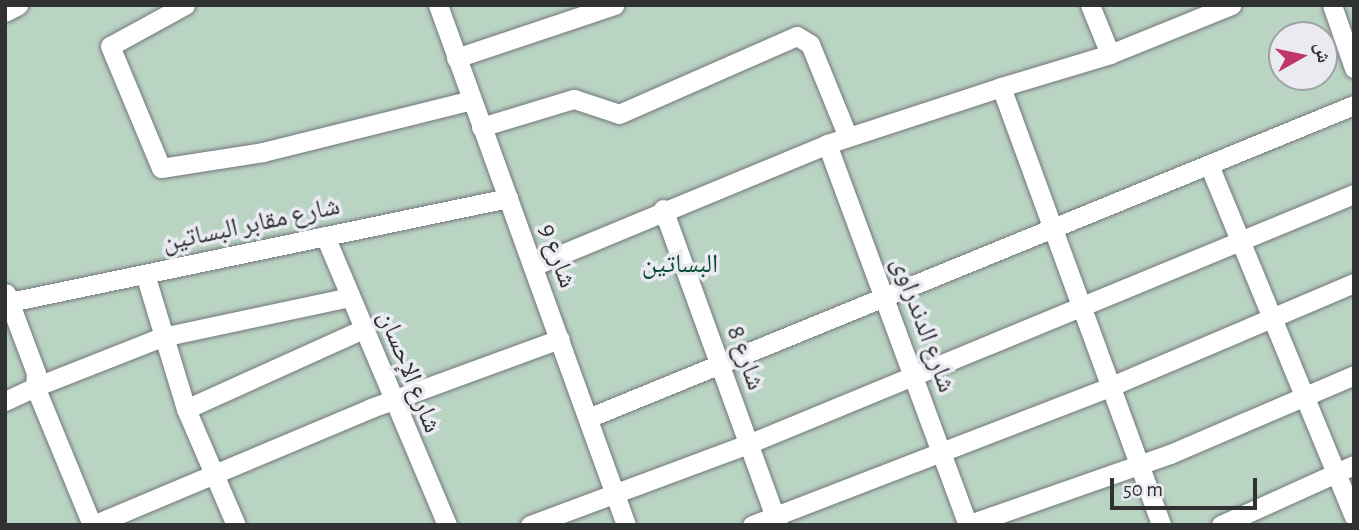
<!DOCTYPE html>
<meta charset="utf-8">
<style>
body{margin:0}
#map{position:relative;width:1359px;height:530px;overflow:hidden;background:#e9ebf1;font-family:"Alegreya Sans","Noto Naskh Arabic",sans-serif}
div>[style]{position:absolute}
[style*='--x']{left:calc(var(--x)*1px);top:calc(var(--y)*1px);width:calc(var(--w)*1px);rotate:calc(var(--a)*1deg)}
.green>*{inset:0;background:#bad4c4}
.roads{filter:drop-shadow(0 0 2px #73757b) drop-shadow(0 0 2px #73757b)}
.minor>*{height:19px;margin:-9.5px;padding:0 9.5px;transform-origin:9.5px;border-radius:9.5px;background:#fff}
span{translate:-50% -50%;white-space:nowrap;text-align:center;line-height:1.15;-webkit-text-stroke:7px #e9ebf1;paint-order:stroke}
.street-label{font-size:26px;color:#303133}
.park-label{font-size:26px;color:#074c30}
.frame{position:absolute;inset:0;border:7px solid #303133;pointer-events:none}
.north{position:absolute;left:1268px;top:21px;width:70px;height:70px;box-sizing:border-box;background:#e9ebf1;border:2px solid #9fa1a5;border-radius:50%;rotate:81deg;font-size:19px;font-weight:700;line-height:28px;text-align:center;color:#303133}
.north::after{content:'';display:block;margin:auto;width:24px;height:32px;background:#c0356c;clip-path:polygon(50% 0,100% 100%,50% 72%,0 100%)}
.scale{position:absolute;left:1110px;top:478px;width:147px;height:32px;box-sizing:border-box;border:4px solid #303133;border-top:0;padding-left:9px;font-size:21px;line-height:24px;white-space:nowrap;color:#303133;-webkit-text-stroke:5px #e9ebf1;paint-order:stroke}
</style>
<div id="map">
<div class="green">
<div style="clip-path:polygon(evenodd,5px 5px,1354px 5px,1354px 525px,5px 525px,5px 5px,1282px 35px,1324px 35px,1324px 77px,1282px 77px,1282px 35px)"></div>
</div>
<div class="roads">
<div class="minor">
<div style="--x:185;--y:5;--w:85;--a:151.3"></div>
<div style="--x:110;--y:46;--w:132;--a:67.3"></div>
<div style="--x:161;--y:168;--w:103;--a:-8.9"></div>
<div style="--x:263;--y:152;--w:214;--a:-14"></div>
<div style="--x:438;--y:5;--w:553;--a:70.12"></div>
<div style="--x:1090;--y:5;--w:53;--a:67.8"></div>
<div style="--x:1332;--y:5;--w:67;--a:70.8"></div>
<div style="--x:5;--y:12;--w:15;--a:-28"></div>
<div style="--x:456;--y:58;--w:167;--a:-18.5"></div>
<div style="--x:1001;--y:87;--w:114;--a:-16.8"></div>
<div style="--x:1110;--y:54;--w:131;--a:-22"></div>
<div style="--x:481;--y:127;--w:97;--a:-16.8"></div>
<div style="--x:574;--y:99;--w:47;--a:18.4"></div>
<div style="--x:619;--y:114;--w:194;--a:-23.7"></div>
<div style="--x:797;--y:36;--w:15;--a:32"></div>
<div style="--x:810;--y:44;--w:100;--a:67.8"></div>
<div style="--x:827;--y:144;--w:406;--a:69.7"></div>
<div style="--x:1209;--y:165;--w:380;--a:67.6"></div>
<div style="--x:663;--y:209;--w:336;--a:70"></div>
<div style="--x:325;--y:236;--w:314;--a:67.1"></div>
<div style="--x:533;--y:266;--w:318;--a:-22.5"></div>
<div style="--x:827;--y:144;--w:183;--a:-18.1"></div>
<div style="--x:1001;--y:87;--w:466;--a:69.9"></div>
<div style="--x:145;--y:274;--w:141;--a:73.1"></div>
<div style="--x:186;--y:409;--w:126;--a:66.7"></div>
<div style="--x:5;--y:303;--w:514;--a:-11.79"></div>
<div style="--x:5;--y:401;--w:33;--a:-25"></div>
<div style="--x:35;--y:387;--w:14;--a:-86"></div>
<div style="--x:36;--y:373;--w:85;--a:-110.6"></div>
<div style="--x:186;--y:409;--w:194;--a:-24.3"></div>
<div style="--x:588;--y:418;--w:827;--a:-22.23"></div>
<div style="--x:92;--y:525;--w:149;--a:-112.4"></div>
<div style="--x:35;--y:387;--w:136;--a:-21.5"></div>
<div style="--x:162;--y:337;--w:192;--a:-12"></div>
<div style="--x:93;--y:525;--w:302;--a:-22.8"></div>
<div style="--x:371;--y:408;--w:201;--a:-20.1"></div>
<div style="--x:530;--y:525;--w:233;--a:-20.4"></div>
<div style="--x:748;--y:444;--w:656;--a:-22.42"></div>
<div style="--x:752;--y:525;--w:383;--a:-21.1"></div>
<div style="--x:1109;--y:387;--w:266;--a:-23"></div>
<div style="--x:967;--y:525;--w:215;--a:-19.3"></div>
<div style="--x:1170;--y:454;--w:200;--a:-23.2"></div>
<div style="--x:1221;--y:525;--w:146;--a:-24.3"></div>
</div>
</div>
<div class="street-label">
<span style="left:251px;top:225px;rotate:-12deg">شارع مقابر البساتين</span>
<span style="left:557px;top:256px;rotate:70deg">شارع 9</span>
<span style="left:923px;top:325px;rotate:70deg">شارع الدندراوى</span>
<span style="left:745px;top:358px;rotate:70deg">شارع 8</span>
<span style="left:409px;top:372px;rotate:68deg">شارع الإحسان</span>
</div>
<div class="park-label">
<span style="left:680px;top:265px">البساتين</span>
</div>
<div class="frame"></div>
<div class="north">ش</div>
<div class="scale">50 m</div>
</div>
